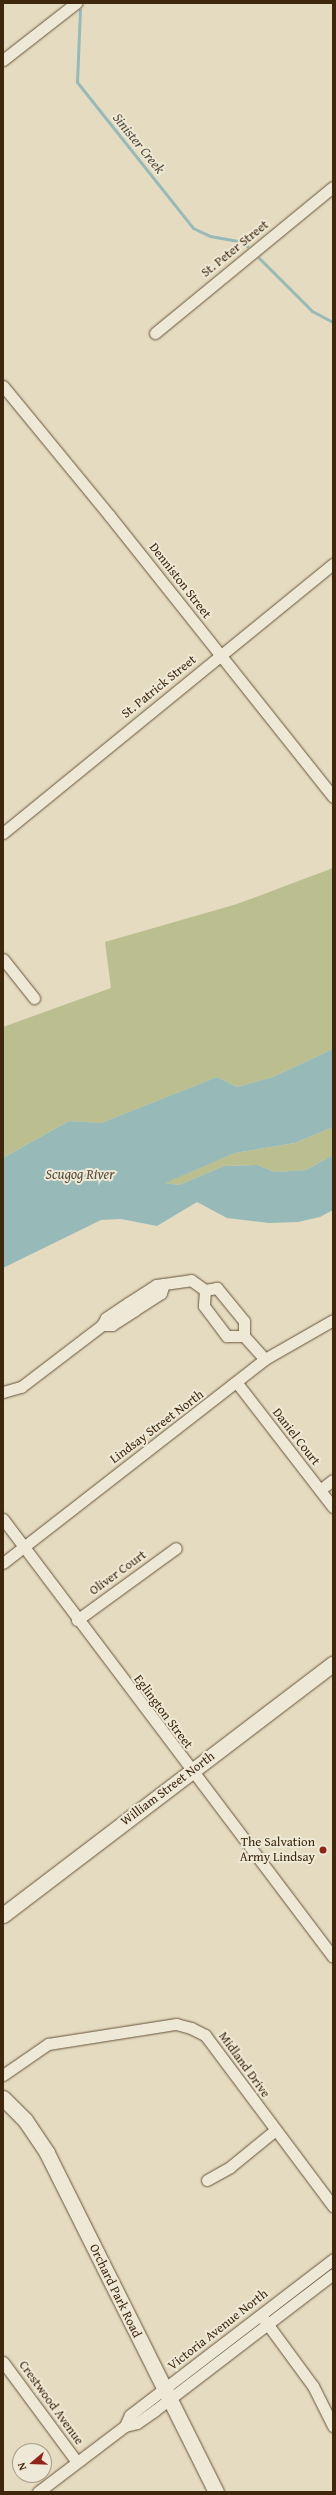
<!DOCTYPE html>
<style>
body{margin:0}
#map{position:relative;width:336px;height:2495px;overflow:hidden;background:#e5dbc0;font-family:"Gentium Book Plus",serif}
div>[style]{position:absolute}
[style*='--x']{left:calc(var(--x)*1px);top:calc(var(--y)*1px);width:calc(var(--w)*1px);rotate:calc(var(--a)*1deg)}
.green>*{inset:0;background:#bbbe8e}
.water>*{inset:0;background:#97bab9}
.stream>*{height:3px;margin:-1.5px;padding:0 1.5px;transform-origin:1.5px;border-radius:1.5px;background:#97bab9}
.roads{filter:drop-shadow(0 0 1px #68543a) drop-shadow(0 0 1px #68543a)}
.street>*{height:11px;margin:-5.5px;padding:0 5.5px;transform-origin:5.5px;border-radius:5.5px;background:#eee8d6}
.secondary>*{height:15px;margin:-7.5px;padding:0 7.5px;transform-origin:7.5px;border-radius:7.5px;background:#eee8d6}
.dots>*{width:11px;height:11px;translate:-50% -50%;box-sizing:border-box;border:2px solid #eee8d6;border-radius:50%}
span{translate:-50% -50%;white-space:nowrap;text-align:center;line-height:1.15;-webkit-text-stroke:4px #eee8d6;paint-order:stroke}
.street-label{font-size:13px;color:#3f270e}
.poi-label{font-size:13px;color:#3f270e}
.right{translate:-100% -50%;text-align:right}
.water-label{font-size:14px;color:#554c39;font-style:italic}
.frame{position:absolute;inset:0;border:4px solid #3f270e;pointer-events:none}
.north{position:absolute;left:12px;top:2443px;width:40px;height:40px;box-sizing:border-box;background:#eee8d6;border:1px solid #a89b86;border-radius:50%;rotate:251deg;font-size:11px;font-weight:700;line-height:16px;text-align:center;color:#3f270e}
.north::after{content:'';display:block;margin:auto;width:14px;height:18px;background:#8f2418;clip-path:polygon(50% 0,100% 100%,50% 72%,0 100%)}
</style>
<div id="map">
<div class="green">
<div style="clip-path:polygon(333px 868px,333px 1049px,273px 1077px,237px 1087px,217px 1077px,101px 1123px,69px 1121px,3px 1158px,3px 1027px,111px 988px,105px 942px,237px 904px)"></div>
<div style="clip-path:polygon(333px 1127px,333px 1155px,306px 1170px,275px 1172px,257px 1165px,224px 1166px,179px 1185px,164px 1183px,235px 1153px,295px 1143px)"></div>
</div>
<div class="water">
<div style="clip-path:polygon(333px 1049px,333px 1127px,295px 1143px,235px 1153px,165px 1183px,179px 1185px,224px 1166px,257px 1165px,275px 1172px,306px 1170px,333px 1155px,333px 1210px,320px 1217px,298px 1222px,269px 1223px,227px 1218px,197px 1202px,157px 1226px,121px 1219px,101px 1220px,3px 1268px,3px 1158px,69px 1121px,101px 1123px,217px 1077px,237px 1087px,273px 1077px)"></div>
</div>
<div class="stream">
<div style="--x:80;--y:10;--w:72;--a:92.4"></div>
<div style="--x:77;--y:82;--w:186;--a:51.5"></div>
<div style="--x:193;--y:228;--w:19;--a:25"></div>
<div style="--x:210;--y:236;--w:34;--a:10"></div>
<div style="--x:243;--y:242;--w:6;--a:45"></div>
<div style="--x:259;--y:258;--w:75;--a:45"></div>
<div style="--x:312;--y:311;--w:24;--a:28"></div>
</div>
<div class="roads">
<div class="street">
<div style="--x:3;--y:60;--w:93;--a:-38"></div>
<div style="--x:155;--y:333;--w:230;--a:-39.4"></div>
<div style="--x:3;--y:386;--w:167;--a:50.6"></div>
<div style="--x:109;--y:515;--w:360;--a:51.5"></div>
<div style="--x:3;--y:833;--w:426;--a:-39.2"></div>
<div style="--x:3;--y:959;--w:50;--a:51.5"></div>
<div style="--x:164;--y:1284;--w:8;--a:173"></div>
<div style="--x:156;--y:1285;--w:33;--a:147"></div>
<div style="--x:128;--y:1303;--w:27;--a:146"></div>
<div style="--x:106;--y:1318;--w:8;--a:120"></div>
<div style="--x:102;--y:1325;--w:10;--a:0"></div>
<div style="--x:112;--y:1325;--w:27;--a:-33"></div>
<div style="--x:135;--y:1310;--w:31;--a:-33"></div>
<div style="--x:161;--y:1293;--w:9;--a:-72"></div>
<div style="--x:164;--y:1284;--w:27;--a:-8"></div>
<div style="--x:191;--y:1280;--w:17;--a:36"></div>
<div style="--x:205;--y:1290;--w:16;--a:94"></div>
<div style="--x:204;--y:1306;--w:38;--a:53"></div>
<div style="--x:227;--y:1336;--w:17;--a:0"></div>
<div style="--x:244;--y:1336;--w:15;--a:-90"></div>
<div style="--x:244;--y:1321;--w:43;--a:-129.3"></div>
<div style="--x:217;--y:1288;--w:12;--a:171"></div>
<div style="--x:244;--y:1336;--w:31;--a:48"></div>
<div style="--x:237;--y:1383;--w:157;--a:52.3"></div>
<div style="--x:3;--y:1392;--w:19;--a:-16"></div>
<div style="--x:21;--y:1387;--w:102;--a:-37.4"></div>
<div style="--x:320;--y:1490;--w:16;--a:-38"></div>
<div style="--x:3;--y:1519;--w:548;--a:53"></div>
<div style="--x:3;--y:1563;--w:332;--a:-37.9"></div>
<div style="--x:265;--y:1359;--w:78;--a:-29.8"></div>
<div style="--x:77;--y:1620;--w:122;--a:-36"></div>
<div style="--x:3;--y:2075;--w:55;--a:-34.6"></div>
<div style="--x:48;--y:2044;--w:130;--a:-8.9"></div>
<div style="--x:176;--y:2024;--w:16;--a:15"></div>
<div style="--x:191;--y:2028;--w:16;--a:27"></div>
<div style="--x:205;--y:2035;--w:214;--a:53.2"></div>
<div style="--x:207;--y:2180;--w:26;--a:-29"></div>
<div style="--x:230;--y:2167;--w:57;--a:-39.3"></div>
<div style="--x:263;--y:2318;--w:84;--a:53.7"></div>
<div style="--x:313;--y:2386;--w:45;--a:63.4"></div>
<div style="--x:3;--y:2362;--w:124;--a:53.5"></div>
<div style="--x:125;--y:2426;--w:12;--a:-66"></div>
<div style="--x:130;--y:2415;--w:256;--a:-37.5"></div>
<div style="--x:38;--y:2492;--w:109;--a:-37.2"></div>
<div style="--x:125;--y:2426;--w:12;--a:-14"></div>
<div style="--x:137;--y:2423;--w:21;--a:-35"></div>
<div style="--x:154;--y:2411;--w:225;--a:-37.4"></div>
</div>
<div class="secondary">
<div style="--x:3;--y:1915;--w:415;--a:-37.3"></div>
<div style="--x:3;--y:2098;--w:31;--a:45"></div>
<div style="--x:25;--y:2120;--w:40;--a:56"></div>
<div style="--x:47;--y:2153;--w:379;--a:63.5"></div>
</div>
</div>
<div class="dots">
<div style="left:323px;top:1850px;background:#8f2418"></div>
</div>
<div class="street-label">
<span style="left:235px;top:249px;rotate:-39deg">St. Peter Street</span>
<span style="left:180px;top:581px;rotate:52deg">Denniston Street</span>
<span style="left:159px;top:687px;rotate:-39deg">St. Patrick Street</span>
<span style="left:157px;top:1427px;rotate:-37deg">Lindsay Street North</span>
<span style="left:296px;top:1437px;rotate:52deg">Daniel Court</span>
<span style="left:118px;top:1573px;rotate:-36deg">Oliver Court</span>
<span style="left:163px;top:1712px;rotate:53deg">Eglington Street</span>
<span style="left:168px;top:1789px;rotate:-37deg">William Street North</span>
<span style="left:244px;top:2065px;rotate:54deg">Midland Drive</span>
<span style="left:115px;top:2291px;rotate:64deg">Orchard Park Road</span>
<span style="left:218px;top:2330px;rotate:-38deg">Victoria Avenue North</span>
<span style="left:51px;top:2403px;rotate:54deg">Crestwood Avenue</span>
</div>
<div class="poi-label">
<span class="right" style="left:315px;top:1850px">The Salvation<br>Army Lindsay</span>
</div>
<div class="water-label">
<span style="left:139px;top:143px;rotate:51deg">Sinister Creek</span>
<span style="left:80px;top:1174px">Scugog River</span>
</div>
<div class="frame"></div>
<div class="north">N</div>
</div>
